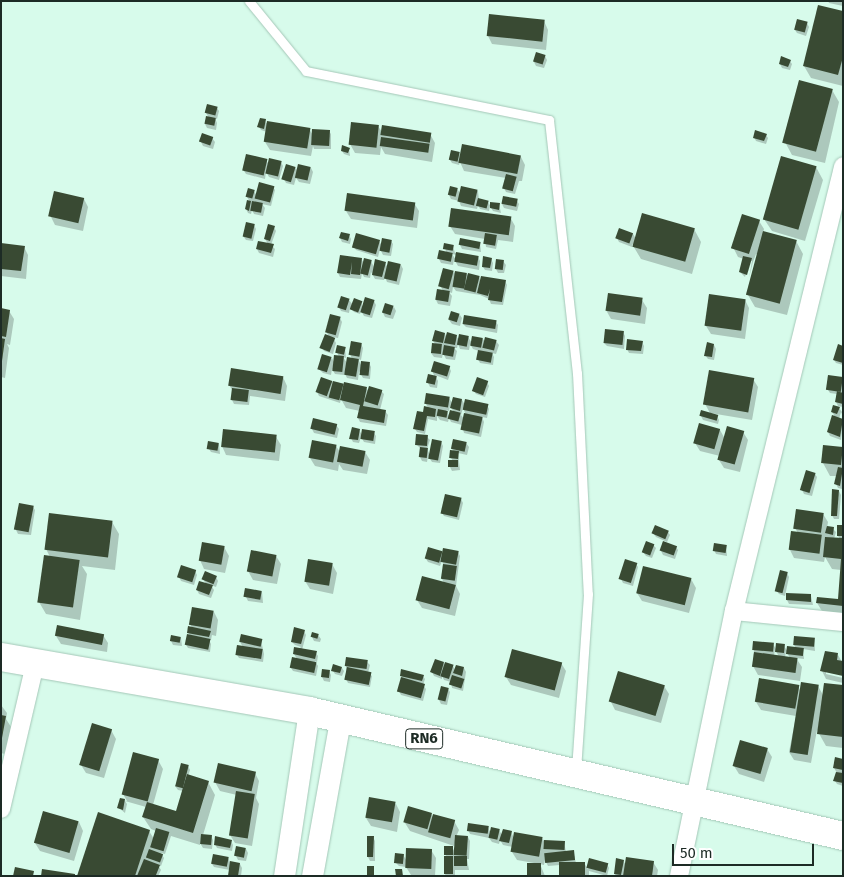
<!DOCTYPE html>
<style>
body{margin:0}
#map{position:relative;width:844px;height:877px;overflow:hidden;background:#d7fbeb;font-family:"Fira Sans",sans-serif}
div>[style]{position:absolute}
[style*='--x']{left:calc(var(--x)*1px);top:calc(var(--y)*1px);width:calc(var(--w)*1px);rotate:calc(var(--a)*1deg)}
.shadow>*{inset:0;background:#0003}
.building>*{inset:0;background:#394a33;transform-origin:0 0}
.roads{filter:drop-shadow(0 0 1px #a4c7b7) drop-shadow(0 0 1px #a4c7b7)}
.service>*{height:9px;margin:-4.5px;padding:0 4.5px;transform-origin:4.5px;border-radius:4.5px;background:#fff}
.minor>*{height:18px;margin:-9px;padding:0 9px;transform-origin:9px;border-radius:9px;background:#fff}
.tertiary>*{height:21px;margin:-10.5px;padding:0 10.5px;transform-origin:10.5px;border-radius:10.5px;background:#fff}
.primary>*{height:28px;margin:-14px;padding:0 14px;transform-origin:14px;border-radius:14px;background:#fff}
span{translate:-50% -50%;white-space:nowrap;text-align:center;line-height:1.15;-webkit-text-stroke:5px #fff;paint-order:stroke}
.shield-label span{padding:1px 4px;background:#fff;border:1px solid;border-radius:4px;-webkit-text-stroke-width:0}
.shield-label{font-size:15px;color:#1d2b25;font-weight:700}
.frame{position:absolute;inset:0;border:2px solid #1d2b25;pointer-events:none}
.scale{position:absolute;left:672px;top:844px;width:142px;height:22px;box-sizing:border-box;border:2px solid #1d2b25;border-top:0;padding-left:6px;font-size:15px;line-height:18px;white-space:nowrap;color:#1d2b25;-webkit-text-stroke:4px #fff;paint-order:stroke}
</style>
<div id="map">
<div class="shadow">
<div style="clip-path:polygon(828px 1px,843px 1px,843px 6px,829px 3px)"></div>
<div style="clip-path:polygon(843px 13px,843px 86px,811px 78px,804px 66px)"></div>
<div style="clip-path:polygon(544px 21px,548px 30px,546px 50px,492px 44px,488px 36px)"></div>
<div style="clip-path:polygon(807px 23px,809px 27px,806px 36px,797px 33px,795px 30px)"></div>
<div style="clip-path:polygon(545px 56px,547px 60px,544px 68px,536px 66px,534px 62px)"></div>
<div style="clip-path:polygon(790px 61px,792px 64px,790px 70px,782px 68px,780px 64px)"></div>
<div style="clip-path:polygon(832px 90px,839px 102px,825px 163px,792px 155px,785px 142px)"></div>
<div style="clip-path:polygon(217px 108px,219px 111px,217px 119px,215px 118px,217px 123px,216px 130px,207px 128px,205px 124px,209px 118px,206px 113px)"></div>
<div style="clip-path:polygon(265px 120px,266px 123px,309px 129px,313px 135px,329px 131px,331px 134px,331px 149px,314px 149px,313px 146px,311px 156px,270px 150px,265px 142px,267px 132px,261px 130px,259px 127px)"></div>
<div style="clip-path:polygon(378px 126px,382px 132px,430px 134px,435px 143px,432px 162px,385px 154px,381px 147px,380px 155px,355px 153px,350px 144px)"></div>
<div style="clip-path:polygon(766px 135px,768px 138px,766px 144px,756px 141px,754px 137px)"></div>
<div style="clip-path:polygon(212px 138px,215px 142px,213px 149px,203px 146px,201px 142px)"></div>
<div style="clip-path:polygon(349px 149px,350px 156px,344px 154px,342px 151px)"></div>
<div style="clip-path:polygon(459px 153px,461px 157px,521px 157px,525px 165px,522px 181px,519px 181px,515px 194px,506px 192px,504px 188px,506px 178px,464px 171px,460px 162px,459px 165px,452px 163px,450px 160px)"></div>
<div style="clip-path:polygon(266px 160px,269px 165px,281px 162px,283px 166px,279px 180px,269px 177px,266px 172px,265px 179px,246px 174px,244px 171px)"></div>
<div style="clip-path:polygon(816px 167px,823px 180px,805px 241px,772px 231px,764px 219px)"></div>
<div style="clip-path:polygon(296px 168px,298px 172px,311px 168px,313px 172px,310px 184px,299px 182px,296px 178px,294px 185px,286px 183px,284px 179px)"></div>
<div style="clip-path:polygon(273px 187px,275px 190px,271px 206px,262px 204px,265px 208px,263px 216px,254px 214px,252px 210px,251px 214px,248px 213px,246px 209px,250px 202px,247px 197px,254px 191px,257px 196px)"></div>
<div style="clip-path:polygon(457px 189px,461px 194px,478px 191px,479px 200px,488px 202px,491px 207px,499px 204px,501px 213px,493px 211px,490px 206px,489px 211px,480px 209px,478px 205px,477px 209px,461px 206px,459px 201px,451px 199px,449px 195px)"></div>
<div style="clip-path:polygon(84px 199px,88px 207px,83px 231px,55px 225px,51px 217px)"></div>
<div style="clip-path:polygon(517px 201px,519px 204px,517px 211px,504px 208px,502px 204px)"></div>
<div style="clip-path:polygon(414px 203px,419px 211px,417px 228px,351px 219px,346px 211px)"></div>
<div style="clip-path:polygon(510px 217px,515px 226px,513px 242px,498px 240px,496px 249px,486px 247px,485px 239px,455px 234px,450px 226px)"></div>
<div style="clip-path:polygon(759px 221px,764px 229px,763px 233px,796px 241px,803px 254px,787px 315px,755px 307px,748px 295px,759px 255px,756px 254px,753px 262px,749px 278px,752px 261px,750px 261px,745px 277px,740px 272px,744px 259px,738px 257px,734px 249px)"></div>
<div style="clip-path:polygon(254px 225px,256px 229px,253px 241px,246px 240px,243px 236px)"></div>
<div style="clip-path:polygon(274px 227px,276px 231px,271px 245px,275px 249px,273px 257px,259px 253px,257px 249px,259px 242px,268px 244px,265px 239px)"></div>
<div style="clip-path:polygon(694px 229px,701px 242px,692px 274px,641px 259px,632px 244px,632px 247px,619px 242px,617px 238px,633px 234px,636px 239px)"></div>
<div style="clip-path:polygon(349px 235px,351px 239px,350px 244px,342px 242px,340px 238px)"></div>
<div style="clip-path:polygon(379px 241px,382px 246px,391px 241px,393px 244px,391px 256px,383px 255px,380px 249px,378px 257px,356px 250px,354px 247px)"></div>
<div style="clip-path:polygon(480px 243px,481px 252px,462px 249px,460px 245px)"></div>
<div style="clip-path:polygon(1px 244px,24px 247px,28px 255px,26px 279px,1px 276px)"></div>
<div style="clip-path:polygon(evenodd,445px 244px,453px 246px,455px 253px,478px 257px,480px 261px,479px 270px,458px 266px,454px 259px,453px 265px,441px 263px,439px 259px,446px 253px,445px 244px,452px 254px,457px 255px,456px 260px,452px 254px)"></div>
<div style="clip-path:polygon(341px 257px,361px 259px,364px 263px,371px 261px,374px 267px,385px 263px,388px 268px,401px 265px,403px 269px,399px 285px,387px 282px,385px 277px,384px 280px,375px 279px,371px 272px,370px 278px,364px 277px,362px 273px,361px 279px,340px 277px,338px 273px)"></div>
<div style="clip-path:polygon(491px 259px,493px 263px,492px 271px,485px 270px,483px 267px)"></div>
<div style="clip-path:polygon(503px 261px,506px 265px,504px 273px,498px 273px,496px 269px)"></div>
<div style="clip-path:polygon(454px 272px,456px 275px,456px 272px,479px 277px,481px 281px,505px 281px,507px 285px,503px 305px,491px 304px,489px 299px,480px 295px,456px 291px,453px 287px,452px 293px,449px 292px,452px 296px,450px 306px,438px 304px,436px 300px,443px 291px,441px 287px)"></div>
<div style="clip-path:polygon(349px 300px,353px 305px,361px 302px,363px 307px,374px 301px,376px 305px,372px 318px,364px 316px,361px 311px,360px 314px,354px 312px,350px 307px,349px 313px,341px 311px,339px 307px)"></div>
<div style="clip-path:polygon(642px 300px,647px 308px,645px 324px,611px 319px,606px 310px)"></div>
<div style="clip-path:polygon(745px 300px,749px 308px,745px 339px,711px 334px,706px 326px)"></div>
<div style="clip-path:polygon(394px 307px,396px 311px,393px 319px,385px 317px,383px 313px)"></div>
<div style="clip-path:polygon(1px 310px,9px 311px,14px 319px,10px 345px,7px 344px,9px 348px,5px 378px,1px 377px)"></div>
<div style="clip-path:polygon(460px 315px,462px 318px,460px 326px,452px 324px,449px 320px)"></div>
<div style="clip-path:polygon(340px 318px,342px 322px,338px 338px,333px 337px,336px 343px,333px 354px,324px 351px,322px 347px,329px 337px,326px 331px)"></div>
<div style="clip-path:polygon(496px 322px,498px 325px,497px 333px,466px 327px,463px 324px)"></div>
<div style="clip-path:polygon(623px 332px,625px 336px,624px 349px,607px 346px,604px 343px)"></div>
<div style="clip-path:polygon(445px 334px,447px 338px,456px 336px,459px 340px,468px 337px,472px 343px,483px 339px,485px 342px,496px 341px,499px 345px,496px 354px,492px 353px,494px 357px,493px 365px,480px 363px,478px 359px,479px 351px,473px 349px,470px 344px,469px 350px,460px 349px,458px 344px,457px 348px,454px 348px,457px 351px,455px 360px,446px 359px,443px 353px,442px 358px,434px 357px,431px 353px,436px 345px,433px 341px)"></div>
<div style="clip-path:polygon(642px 342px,644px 346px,643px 354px,629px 353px,627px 349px)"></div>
<div style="clip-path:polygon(361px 344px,363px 348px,361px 360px,358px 359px,362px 367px,369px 363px,371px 367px,370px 379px,363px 378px,359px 371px,358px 380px,347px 378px,344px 372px,344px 375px,335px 374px,332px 369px,331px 375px,323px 373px,320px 370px,332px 358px,334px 362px,339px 357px,337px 352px,345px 348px,346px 358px,343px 357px,347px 363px,352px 359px,350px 354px)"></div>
<div style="clip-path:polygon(714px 345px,716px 349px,714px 360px,708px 359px,705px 355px)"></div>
<div style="clip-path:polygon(843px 347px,843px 365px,836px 363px,834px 360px)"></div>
<div style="clip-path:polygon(449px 367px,451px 371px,448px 380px,435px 375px,438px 381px,437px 388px,430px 387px,428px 383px,435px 377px,432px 371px)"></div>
<div style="clip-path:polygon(283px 377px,287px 386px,285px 401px,250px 396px,249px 405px,234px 404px,232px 400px,233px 391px,229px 385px)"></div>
<div style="clip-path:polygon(843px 378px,843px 407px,838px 406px,836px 402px,837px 394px,830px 393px,828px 390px)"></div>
<div style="clip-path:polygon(321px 379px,367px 389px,369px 392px,381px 391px,384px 394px,380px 410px,385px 411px,388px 415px,386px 426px,360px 422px,358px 418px,360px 411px,346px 408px,341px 399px,340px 403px,319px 396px,317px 392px)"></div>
<div style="clip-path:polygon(753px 379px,758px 387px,752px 420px,710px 413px,705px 404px)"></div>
<div style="clip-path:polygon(487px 382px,489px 386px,485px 397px,476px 394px,474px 391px)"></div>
<div style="clip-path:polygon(evenodd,449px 398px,453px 404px,462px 400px,465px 405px,487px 405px,489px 409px,487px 418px,482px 417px,484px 422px,481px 437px,464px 433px,462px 425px,451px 422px,449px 418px,448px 422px,440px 420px,437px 416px,437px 421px,428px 419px,425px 434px,417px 432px,415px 429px,428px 408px,426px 404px,449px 398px,450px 406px,454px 412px,450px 417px,446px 410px,449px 411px,450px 406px,449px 398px,463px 408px,466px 415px,464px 419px,461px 415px,463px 408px)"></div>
<div style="clip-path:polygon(839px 408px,842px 412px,843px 409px,843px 416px,841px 412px,839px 419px,843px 420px,841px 440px,830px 436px,828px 432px,834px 415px,832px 412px)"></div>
<div style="clip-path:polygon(701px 416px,717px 416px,719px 420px,718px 424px,703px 420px)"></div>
<div style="clip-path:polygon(336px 425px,339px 429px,337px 438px,314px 433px,312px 429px)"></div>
<div style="clip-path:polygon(359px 430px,362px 435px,374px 433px,376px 436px,375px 444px,364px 442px,361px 437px,359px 443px,353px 442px,351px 438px)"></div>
<div style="clip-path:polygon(720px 430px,725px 439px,743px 432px,748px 440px,740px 472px,724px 468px,719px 460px,720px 456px,700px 451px,695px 443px)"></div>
<div style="clip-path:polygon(276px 437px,281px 445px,279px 461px,226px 455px,222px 446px)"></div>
<div style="clip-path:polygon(427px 437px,430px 440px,427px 449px,430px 455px,441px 442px,443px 446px,440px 463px,432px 462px,428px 456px,427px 462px,422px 461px,420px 457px,421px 449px,416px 444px)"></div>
<div style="clip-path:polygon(466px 443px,469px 447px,467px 455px,458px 453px,460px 470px,452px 471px,450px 467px,453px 461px,451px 458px,454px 452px,452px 449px)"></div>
<div style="clip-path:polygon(219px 444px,220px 454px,211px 452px,209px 449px)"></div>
<div style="clip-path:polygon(336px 446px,340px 452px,365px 452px,370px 460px,367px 474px,343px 470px,339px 464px,338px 471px,315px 466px,310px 458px)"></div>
<div style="clip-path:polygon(825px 446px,843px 448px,842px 489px,838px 488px,836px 484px,837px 476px,830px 476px,823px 463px)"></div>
<div style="clip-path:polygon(815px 474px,817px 477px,812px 496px,804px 494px,802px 490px)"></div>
<div style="clip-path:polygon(839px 491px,841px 495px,839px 519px,834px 519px,832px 515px)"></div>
<div style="clip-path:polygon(461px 499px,463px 503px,459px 520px,444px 516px,442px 513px)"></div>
<div style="clip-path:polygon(33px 507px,35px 510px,31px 535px,18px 534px,16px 530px)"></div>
<div style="clip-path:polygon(823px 514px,828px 522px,827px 528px,833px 529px,836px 532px,834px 539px,840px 539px,838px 536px,843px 526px,843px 617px,825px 616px,817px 603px,839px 600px,841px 570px,832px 569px,825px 557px,824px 562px,794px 558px,790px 550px,798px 533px,795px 528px)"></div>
<div style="clip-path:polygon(112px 522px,119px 534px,115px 570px,82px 566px,87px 574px,80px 620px,46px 614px,39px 602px,50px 557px,46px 549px)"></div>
<div style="clip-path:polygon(668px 532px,670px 535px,667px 542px,656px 537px,653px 533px)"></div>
<div style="clip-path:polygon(653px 545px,656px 548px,652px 558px,646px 556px,643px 552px)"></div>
<div style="clip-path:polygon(726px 546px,727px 556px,716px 554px,714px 550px)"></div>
<div style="clip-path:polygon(224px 547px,229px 556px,225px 573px,204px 569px,200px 560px)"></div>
<div style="clip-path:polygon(676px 547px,678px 550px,675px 559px,663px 555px,661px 551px)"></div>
<div style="clip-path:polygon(441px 552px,443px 556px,458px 552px,460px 556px,456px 586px,460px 594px,455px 616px,422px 608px,417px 600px,444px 583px,442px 579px,444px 566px,442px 561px,440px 566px,428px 562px,426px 559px)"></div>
<div style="clip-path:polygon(276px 556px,281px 564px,277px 584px,253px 580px,248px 571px)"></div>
<div style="clip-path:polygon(332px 564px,337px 573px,333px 594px,310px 589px,305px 581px)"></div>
<div style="clip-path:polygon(636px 564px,638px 567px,633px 586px,623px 583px,621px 579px)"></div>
<div style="clip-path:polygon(195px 571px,197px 575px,194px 585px,181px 581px,179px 577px)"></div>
<div style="clip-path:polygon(787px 573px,789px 577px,785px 596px,779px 594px,776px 590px)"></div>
<div style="clip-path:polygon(216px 577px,218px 581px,216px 587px,211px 585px,214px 590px,211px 598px,199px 594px,197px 590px,206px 584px,203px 579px)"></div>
<div style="clip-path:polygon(691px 579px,696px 588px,689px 613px,642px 601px,637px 593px)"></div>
<div style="clip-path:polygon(262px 592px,263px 603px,248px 601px,246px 597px)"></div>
<div style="clip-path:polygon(811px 596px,813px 605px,789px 604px,787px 600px)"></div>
<div style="clip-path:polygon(214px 612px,218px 620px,216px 636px,212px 635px,211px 640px,209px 640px,211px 644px,210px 652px,188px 648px,186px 645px,190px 636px,188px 632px,192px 628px,190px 624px)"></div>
<div style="clip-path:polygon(304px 631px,306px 635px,302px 650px,316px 653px,318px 656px,317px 662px,315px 661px,318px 666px,316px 676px,293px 671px,291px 668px,297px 659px,294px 654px,301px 647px,295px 645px,292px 642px)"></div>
<div style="clip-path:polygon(103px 635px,108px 643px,107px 652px,61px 644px,56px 636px)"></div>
<div style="clip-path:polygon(318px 635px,321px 639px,320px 642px,314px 641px,312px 637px)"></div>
<div style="clip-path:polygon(181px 638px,182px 646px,173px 645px,171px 641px)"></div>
<div style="clip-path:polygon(evenodd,814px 639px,815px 651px,803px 649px,804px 659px,796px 658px,802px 667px,800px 681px,758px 675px,753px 666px,754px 650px,773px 644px,777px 651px,784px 646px,788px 652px,796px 648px,794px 645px,814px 639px,775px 649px,779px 657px,774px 656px,775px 649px,814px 639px,786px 651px,790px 658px,785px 658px,786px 651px)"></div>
<div style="clip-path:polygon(261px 640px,264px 654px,263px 662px,239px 658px,237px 655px,243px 647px,240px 642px)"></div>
<div style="clip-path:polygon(838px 655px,842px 662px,826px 671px,826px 674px,843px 678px,843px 683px,826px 679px,822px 671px)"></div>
<div style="clip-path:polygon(367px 662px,370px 665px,368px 673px,372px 676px,370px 687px,348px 683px,346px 679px,346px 665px)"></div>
<div style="clip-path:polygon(444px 663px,445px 666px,453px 666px,455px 670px,464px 668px,466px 672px,463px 691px,452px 688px,451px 682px,444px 680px,442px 676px,442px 679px,434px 676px,432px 672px)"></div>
<div style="clip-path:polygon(561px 663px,566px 671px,559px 698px,511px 685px,506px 677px)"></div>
<div style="clip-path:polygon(342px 668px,344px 671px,342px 676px,335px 674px,333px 671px)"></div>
<div style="clip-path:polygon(329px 671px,331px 675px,330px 682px,324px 681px,322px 677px)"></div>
<div style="clip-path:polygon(401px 675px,423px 676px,425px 679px,423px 685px,426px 689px,423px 701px,401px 695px,399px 691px,402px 678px)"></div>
<div style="clip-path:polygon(664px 686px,669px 694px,661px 723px,615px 710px,611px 702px)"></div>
<div style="clip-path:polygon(798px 686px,800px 690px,818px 686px,823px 695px,843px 687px,843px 748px,826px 746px,817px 730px,811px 763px,794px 760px,789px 752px,796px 716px,761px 710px,756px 702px)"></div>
<div style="clip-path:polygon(448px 689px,450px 692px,447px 705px,441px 704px,439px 700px)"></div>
<div style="clip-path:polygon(1px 705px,7px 713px,6px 719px,13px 730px,8px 755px,1px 753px)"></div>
<div style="clip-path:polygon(111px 730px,116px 739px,104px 778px,86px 773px,81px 765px)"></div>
<div style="clip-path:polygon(767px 749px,772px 757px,764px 782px,739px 774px,734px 766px)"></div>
<div style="clip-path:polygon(158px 760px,163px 769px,153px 805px,177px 812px,183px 791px,178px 790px,175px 786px,188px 766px,190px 770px,188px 776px,208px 782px,215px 795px,203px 835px,211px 836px,213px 840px,212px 849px,203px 848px,200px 843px,200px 845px,171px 836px,165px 854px,161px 853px,164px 858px,161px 866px,158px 865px,161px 870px,158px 876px,78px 876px,149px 831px,154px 839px,156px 831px,151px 829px,143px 817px,146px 807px,125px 801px,127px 804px,125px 813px,119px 808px,121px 800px,127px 801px,123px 794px)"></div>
<div style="clip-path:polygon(843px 760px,843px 786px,837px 784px,835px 781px,837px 773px,834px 768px)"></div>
<div style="clip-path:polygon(255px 773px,259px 781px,256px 798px,259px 804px,252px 846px,235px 843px,230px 835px,237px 795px,220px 791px,215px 782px)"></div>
<div style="clip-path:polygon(396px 804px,400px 812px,397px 832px,371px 826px,366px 818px)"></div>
<div style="clip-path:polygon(431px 814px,433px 817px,454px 821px,459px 830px,456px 837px,468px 837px,470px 841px,469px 859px,467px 859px,469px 870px,455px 870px,455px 875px,463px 876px,446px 876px,445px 874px,445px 858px,447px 858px,445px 854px,452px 847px,456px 854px,456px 839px,454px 846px,410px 831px,405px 823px)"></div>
<div style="clip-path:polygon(79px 822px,83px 831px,74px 861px,40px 851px,35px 843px)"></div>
<div style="clip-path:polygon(488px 828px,491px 833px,499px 830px,502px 835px,511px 832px,514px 838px,542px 838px,544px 841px,564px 842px,566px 852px,573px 851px,576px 863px,584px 863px,588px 869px,590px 860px,607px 864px,609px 868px,607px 876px,589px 871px,589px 876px,560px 876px,560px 865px,548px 866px,545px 860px,544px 865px,540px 864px,545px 876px,528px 876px,534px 863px,517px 860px,512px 852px,513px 847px,503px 845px,500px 840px,499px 844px,492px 842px,489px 838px,470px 834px,468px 830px)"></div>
<div style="clip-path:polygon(373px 837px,375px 841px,375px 861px,370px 861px,368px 857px)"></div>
<div style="clip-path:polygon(231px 841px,233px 845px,232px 851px,217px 848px,215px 844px)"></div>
<div style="clip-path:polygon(246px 849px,248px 853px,246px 861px,238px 860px,236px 856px)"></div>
<div style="clip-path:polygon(431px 850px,436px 858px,435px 876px,411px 875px,406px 867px,399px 866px,396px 863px,403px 855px,407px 861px)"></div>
<div style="clip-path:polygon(228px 858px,230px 862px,240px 864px,242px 868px,241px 876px,229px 876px,230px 870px,214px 867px,212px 864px)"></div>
<div style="clip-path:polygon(623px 861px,626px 865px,653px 862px,658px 870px,657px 876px,616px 876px,615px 874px)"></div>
</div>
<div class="building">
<div style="clip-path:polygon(818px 5px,843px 11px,843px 57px,838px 75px,803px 66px)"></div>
<div style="left:489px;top:14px;width:56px;height:22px;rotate:6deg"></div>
<div style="left:797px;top:19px;width:11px;height:11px;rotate:15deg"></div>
<div style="left:536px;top:52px;width:10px;height:10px;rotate:17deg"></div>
<div style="clip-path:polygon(781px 56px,791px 60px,788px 67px,779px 64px)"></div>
<div style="left:799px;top:80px;width:35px;height:65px;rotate:15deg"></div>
<div style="left:207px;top:104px;width:11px;height:9px;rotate:15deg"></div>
<div style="left:206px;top:116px;width:10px;height:8px;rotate:11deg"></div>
<div style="clip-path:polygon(260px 118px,266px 119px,264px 129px,257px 127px)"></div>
<div style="left:267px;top:121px;width:44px;height:21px;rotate:9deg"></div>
<div style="left:351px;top:122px;width:28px;height:23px;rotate:6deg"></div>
<div style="left:382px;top:125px;width:50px;height:10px;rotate:9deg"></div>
<div style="left:312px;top:129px;width:18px;height:16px;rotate:3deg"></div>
<div style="clip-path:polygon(755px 130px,767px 134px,764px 141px,753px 138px)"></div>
<div style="left:202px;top:133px;width:12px;height:9px;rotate:20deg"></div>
<div style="left:381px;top:137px;width:49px;height:9px;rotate:8deg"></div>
<div style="left:462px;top:144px;width:60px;height:19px;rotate:11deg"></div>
<div style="clip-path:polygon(342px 145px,350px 148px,348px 153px,341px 151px)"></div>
<div style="left:451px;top:150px;width:9px;height:10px;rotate:13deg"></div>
<div style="left:246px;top:154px;width:22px;height:17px;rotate:13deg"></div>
<div style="left:781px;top:156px;width:37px;height:66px;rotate:16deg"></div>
<div style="left:269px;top:158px;width:13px;height:16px;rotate:13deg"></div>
<div style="left:286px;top:164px;width:10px;height:16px;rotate:17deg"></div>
<div style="left:298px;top:164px;width:13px;height:14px;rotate:13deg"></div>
<div style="left:506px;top:174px;width:11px;height:15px;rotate:15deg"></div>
<div style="left:259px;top:182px;width:16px;height:17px;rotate:15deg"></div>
<div style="left:450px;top:186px;width:8px;height:9px;rotate:14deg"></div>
<div style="left:461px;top:186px;width:17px;height:16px;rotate:13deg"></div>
<div style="left:248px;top:188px;width:7px;height:9px;rotate:16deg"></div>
<div style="left:54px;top:191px;width:31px;height:26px;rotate:13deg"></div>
<div style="left:347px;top:193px;width:69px;height:18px;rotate:8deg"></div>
<div style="left:503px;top:196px;width:15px;height:8px;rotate:11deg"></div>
<div style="left:478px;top:198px;width:11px;height:8px;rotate:15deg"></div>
<div style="clip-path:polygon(247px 200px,251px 201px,249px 211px,245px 209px)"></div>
<div style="left:252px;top:201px;width:11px;height:10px;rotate:10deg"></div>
<div style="clip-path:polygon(490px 202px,500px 203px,499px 210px,490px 208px)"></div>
<div style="left:451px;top:208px;width:61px;height:19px;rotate:8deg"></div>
<div style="left:642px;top:213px;width:55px;height:35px;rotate:16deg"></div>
<div style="left:742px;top:214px;width:19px;height:36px;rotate:18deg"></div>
<div style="left:246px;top:222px;width:9px;height:15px;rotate:13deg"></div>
<div style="clip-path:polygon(268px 224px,275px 226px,270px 241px,264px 239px)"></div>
<div style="left:619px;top:228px;width:15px;height:11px;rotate:20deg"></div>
<div style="left:763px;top:231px;width:35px;height:66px;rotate:15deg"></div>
<div style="clip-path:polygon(341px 232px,350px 234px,348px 241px,339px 238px)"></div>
<div style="left:356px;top:233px;width:25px;height:15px;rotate:16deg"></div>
<div style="left:485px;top:233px;width:12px;height:11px;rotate:9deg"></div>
<div style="left:382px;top:238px;width:10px;height:13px;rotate:11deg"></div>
<div style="left:460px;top:238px;width:21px;height:7px;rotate:11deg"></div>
<div style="clip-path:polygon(258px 241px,274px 244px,271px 253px,256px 249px)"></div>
<div style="clip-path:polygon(1px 243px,25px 246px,21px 271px,1px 269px)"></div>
<div style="left:444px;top:243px;width:10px;height:6px;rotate:11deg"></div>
<div style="left:439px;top:250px;width:14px;height:9px;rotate:12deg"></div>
<div style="left:456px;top:252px;width:23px;height:10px;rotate:10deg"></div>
<div style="clip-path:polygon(340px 255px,362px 258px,360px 275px,351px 274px,352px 262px,350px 275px,337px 273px)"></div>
<div style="clip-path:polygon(483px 256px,492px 258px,490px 268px,482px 267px)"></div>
<div style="clip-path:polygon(743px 256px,752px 258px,747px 275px,739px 272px)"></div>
<div style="left:364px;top:258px;width:8px;height:16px;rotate:14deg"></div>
<div style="clip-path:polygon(375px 259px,386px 262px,382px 277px,372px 275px)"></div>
<div style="left:496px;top:259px;width:8px;height:10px;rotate:7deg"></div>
<div style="left:388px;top:261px;width:13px;height:18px;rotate:13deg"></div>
<div style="left:443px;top:268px;width:11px;height:19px;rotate:15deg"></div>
<div style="left:455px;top:271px;width:12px;height:16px;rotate:9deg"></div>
<div style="left:468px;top:273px;width:12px;height:17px;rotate:14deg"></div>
<div style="clip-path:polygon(481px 276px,506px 280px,502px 302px,488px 300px,490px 289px,488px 296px,477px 293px)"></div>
<div style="left:437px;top:289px;width:13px;height:11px;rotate:9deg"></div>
<div style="left:608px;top:293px;width:35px;height:18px;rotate:8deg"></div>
<div style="left:709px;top:294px;width:37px;height:32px;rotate:8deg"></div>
<div style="left:341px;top:296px;width:9px;height:12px;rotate:18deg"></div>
<div style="left:365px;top:297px;width:10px;height:16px;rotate:17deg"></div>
<div style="left:354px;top:298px;width:9px;height:12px;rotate:21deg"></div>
<div style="left:385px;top:303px;width:9px;height:10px;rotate:18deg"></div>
<div style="clip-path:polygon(1px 308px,10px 310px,6px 337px,1px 336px)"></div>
<div style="left:451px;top:311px;width:9px;height:9px;rotate:18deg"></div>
<div style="left:330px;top:314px;width:11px;height:19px;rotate:15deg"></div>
<div style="left:464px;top:315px;width:33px;height:9px;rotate:9deg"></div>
<div style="left:605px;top:329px;width:19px;height:14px;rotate:6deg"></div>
<div style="clip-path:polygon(435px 330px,445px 333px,443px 343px,432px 341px)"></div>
<div style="clip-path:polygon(447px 332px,457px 335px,455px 345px,444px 343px)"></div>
<div style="left:325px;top:334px;width:11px;height:15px;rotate:22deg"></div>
<div style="left:459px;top:334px;width:10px;height:11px;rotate:11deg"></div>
<div style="left:472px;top:336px;width:11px;height:10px;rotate:10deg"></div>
<div style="left:485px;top:337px;width:12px;height:11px;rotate:14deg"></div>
<div style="clip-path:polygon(1px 338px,5px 339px,2px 361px,1px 361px)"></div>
<div style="clip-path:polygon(627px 339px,643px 341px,641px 351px,626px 350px)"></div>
<div style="left:351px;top:341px;width:11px;height:14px;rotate:10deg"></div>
<div style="clip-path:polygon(707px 342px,714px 344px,712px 357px,704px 356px)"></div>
<div style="left:432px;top:343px;width:10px;height:10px;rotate:6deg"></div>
<div style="clip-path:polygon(838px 344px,843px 346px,843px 363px,833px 360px)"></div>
<div style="left:337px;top:345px;width:9px;height:8px;rotate:13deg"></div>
<div style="left:444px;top:345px;width:11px;height:10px;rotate:10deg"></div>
<div style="left:478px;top:350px;width:15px;height:10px;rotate:11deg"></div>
<div style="left:322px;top:354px;width:10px;height:16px;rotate:17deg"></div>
<div style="left:334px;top:355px;width:10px;height:16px;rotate:6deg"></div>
<div style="left:347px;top:357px;width:12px;height:18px;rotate:9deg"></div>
<div style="left:361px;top:361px;width:9px;height:14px;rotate:6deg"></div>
<div style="left:434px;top:361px;width:17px;height:11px;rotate:17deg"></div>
<div style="left:231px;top:368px;width:53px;height:18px;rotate:9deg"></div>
<div style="left:709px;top:370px;width:46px;height:35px;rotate:10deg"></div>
<div style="left:428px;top:374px;width:9px;height:9px;rotate:13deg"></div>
<div style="left:828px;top:375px;width:15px;height:15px;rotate:8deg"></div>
<div style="left:321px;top:377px;width:12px;height:16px;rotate:20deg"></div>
<div style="left:477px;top:377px;width:12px;height:15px;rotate:20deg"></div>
<div style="left:333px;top:381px;width:11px;height:17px;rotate:15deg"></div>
<div style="clip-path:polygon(344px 382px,367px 387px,363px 406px,386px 410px,384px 423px,357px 418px,360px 405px,340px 400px)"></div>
<div style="left:369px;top:386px;width:14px;height:16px;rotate:17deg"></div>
<div style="left:232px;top:388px;width:17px;height:12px;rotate:7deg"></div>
<div style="clip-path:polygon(837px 391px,843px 393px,843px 404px,835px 402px)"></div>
<div style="left:426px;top:393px;width:24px;height:11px;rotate:9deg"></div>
<div style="clip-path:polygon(453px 397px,462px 399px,460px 411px,450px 408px)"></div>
<div style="left:465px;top:399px;width:24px;height:11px;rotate:12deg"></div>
<div style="clip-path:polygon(833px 405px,840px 407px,837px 414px,831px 412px)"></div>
<div style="clip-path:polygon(424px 406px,436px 409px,435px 417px,427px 416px,424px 431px,413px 429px,417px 411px,423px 412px)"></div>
<div style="left:438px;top:409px;width:10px;height:7px;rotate:11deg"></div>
<div style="left:450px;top:410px;width:11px;height:9px;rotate:15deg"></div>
<div style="left:701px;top:410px;width:18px;height:6px;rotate:16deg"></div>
<div style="left:464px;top:413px;width:19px;height:17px;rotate:12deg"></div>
<div style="clip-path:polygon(832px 415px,843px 419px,840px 437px,827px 432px)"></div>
<div style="left:313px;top:418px;width:25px;height:11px;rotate:14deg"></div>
<div style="left:699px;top:423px;width:22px;height:21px;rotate:16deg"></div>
<div style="left:727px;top:426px;width:18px;height:35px;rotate:16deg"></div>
<div style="clip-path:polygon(352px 427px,360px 429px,358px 440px,349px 439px)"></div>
<div style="left:223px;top:429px;width:54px;height:18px;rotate:6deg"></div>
<div style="left:362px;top:429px;width:13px;height:10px;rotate:9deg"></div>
<div style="left:416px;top:434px;width:12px;height:11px;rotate:5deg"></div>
<div style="left:432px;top:439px;width:10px;height:20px;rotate:11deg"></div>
<div style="left:453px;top:439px;width:14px;height:10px;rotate:12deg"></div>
<div style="left:312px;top:440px;width:25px;height:18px;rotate:11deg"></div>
<div style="left:208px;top:441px;width:11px;height:8px;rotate:10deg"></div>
<div style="left:823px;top:445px;width:20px;height:18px;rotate:6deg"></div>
<div style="left:340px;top:446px;width:26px;height:16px;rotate:11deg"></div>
<div style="left:420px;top:447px;width:8px;height:10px;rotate:7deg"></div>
<div style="left:450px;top:450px;width:9px;height:8px;rotate:6deg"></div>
<div style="left:458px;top:460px;width:7px;height:10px;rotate:90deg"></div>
<div style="clip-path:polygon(838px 467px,843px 468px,840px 486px,834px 484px)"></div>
<div style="left:806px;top:470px;width:10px;height:21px;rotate:17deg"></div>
<div style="clip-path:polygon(832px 489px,839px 490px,837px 516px,831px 516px)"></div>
<div style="left:445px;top:494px;width:17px;height:20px;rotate:13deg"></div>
<div style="left:19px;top:503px;width:15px;height:27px;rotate:11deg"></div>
<div style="left:796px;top:509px;width:28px;height:20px;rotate:8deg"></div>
<div style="left:49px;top:513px;width:64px;height:37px;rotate:7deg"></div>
<div style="left:655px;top:525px;width:15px;height:9px;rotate:23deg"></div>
<div style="left:837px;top:525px;width:6px;height:11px"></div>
<div style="clip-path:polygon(827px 526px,834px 527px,833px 535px,825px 533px)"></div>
<div style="left:791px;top:531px;width:31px;height:19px;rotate:7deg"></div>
<div style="clip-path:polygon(825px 537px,843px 538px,843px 606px,816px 603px,817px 597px,838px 599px,841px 559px,823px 557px)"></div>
<div style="left:646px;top:541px;width:9px;height:12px;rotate:21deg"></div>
<div style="left:663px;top:541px;width:15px;height:10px;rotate:20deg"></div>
<div style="left:202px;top:542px;width:23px;height:19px;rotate:10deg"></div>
<div style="left:714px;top:543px;width:13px;height:8px;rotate:9deg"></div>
<div style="left:428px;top:547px;width:15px;height:12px;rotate:16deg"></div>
<div style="left:443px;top:548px;width:16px;height:14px;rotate:11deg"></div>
<div style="left:251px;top:550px;width:26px;height:22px;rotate:11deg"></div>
<div style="left:44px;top:555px;width:36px;height:48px;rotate:8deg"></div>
<div style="left:308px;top:559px;width:25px;height:23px;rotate:9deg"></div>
<div style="left:625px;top:559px;width:13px;height:21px;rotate:18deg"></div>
<div style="left:443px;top:564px;width:14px;height:15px;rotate:8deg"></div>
<div style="left:181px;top:565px;width:16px;height:13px;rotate:18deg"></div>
<div style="left:643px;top:566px;width:50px;height:28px;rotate:14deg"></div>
<div style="left:780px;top:570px;width:8px;height:22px;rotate:14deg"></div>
<div style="left:205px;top:571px;width:13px;height:9px;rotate:23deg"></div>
<div style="left:422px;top:576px;width:35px;height:25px;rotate:15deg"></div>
<div style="clip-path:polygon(199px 581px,213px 585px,209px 595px,196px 590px)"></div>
<div style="left:245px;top:588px;width:17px;height:9px;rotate:10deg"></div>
<div style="clip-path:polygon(786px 593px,811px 594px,811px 602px,786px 600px)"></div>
<div style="left:192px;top:607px;width:22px;height:18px;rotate:10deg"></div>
<div style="left:57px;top:625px;width:48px;height:11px;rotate:11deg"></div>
<div style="clip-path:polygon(188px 626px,211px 631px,209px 637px,187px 633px)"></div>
<div style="clip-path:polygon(294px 627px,305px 630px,301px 644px,291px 642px)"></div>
<div style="left:312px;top:632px;width:7px;height:5px;rotate:16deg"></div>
<div style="left:187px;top:634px;width:24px;height:11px;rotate:12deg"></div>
<div style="left:241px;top:634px;width:22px;height:8px;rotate:13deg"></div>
<div style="left:171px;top:635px;width:10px;height:6px;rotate:11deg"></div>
<div style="left:794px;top:636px;width:21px;height:9px;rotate:5deg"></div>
<div style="left:753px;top:641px;width:21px;height:9px;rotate:5deg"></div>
<div style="left:776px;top:643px;width:9px;height:9px;rotate:6deg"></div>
<div style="left:237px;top:645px;width:26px;height:10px;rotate:9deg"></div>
<div style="left:787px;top:646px;width:17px;height:8px;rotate:7deg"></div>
<div style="clip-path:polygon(294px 647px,317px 651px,315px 659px,293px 654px)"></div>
<div style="left:512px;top:649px;width:52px;height:29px;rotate:15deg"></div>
<div style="clip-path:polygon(825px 651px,838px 653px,837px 660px,843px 661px,843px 676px,820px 671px)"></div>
<div style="left:754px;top:652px;width:44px;height:15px;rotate:8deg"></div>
<div style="left:292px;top:657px;width:25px;height:11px;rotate:12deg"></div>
<div style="left:346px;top:657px;width:22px;height:9px;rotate:8deg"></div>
<div style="clip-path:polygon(435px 659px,444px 662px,440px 676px,430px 672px)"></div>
<div style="left:445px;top:662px;width:9px;height:15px;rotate:18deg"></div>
<div style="clip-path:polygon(333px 664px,342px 667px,340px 673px,331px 671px)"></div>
<div style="clip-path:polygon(456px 665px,464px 667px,462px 676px,453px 673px)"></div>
<div style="left:347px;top:667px;width:25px;height:13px;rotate:12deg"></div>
<div style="left:322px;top:669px;width:8px;height:8px;rotate:7deg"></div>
<div style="clip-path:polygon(401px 669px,424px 675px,422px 681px,400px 676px)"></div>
<div style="left:618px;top:671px;width:49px;height:32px;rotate:17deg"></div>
<div style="left:452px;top:675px;width:13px;height:10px;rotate:18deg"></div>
<div style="left:401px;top:677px;width:25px;height:15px;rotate:16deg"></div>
<div style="left:759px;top:678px;width:41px;height:24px;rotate:10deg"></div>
<div style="left:801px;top:682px;width:18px;height:71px;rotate:9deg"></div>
<div style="clip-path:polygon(824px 683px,843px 685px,843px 737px,817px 734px)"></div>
<div style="left:441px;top:686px;width:8px;height:14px;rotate:14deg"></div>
<div style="clip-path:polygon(1px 715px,6px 716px,2px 738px,1px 737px)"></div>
<div style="left:92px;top:723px;width:21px;height:44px;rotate:17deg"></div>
<div style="left:740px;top:740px;width:29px;height:27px;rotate:16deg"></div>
<div style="left:133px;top:752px;width:27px;height:44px;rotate:15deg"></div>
<div style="clip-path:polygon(835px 757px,843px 759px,843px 770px,833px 768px)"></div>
<div style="left:181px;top:763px;width:8px;height:24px;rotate:14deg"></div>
<div style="left:218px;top:763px;width:39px;height:20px;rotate:13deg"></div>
<div style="clip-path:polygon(836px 772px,843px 773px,843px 783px,833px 781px)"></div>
<div style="clip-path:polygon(187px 774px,209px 781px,193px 833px,142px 817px,147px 802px,176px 811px)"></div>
<div style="left:236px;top:791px;width:19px;height:45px;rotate:9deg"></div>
<div style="left:369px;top:797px;width:27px;height:21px;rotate:10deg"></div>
<div style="clip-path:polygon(120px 798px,125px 799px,123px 810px,117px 808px)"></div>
<div style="left:408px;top:806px;width:25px;height:17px;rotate:16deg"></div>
<div style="left:43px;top:811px;width:37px;height:33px;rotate:16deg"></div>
<div style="clip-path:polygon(98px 812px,150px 830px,135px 876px,77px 876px)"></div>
<div style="left:433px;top:814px;width:23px;height:19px;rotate:15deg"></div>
<div style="left:468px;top:823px;width:21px;height:8px;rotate:8deg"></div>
<div style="left:491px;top:827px;width:9px;height:11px;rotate:13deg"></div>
<div style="left:156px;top:828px;width:14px;height:20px;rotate:17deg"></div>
<div style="clip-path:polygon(503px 829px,512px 831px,509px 843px,499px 841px)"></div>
<div style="left:514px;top:832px;width:29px;height:20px;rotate:10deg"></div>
<div style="left:201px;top:834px;width:11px;height:10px;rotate:5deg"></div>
<div style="left:455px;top:835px;width:13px;height:20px;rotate:4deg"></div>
<div style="clip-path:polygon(215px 836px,232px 840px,230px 848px,214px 845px)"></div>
<div style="clip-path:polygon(367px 836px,374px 836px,373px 857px,367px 857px)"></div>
<div style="left:544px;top:840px;width:21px;height:9px;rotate:3deg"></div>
<div style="left:236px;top:846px;width:10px;height:10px;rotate:11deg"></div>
<div style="left:444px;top:846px;width:9px;height:9px"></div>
<div style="left:406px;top:848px;width:26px;height:20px;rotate:2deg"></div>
<div style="left:149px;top:849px;width:15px;height:9px;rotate:20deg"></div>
<div style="left:574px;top:850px;width:10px;height:30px;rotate:84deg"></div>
<div style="left:395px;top:853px;width:9px;height:10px;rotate:6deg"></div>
<div style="left:213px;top:854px;width:16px;height:10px;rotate:11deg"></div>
<div style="left:444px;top:856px;width:9px;height:18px"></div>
<div style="left:454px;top:856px;width:13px;height:10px"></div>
<div style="clip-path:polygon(626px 857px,654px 861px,652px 876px,623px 876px)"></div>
<div style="left:589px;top:858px;width:20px;height:10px;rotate:15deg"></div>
<div style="clip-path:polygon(616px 858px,624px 860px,621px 875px,614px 874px)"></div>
<div style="clip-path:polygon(144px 859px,160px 865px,156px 875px,137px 876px)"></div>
<div style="clip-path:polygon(230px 861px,240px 863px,238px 876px,228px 876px)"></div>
<div style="left:559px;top:862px;width:26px;height:14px"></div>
<div style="left:527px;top:863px;width:14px;height:13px"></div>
<div style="left:367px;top:866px;width:7px;height:10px"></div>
<div style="clip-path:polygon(15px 867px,34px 871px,33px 876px,13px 876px)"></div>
<div style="clip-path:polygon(42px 869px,75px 874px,75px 876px,41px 876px)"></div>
<div style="clip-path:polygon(395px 869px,402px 869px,403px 876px,396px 876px)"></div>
</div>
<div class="roads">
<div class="service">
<div style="--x:249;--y:1;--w:90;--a:50.8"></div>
<div style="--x:306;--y:71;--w:248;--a:11.4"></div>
<div style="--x:549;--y:120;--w:255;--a:83.7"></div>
<div style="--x:577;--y:373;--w:221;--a:87.2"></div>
<div style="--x:588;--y:594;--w:176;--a:93.9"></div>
</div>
<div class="minor">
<div style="--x:734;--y:611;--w:110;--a:5.8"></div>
<div style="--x:1;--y:809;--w:149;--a:-76.8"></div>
<div style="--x:679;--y:876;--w:271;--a:-78.3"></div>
<div style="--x:734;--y:611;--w:458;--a:-76.2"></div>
</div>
<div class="tertiary">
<div style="--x:284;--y:876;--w:167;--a:-81.4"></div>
<div style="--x:312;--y:876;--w:158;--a:-79.8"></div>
</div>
<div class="primary">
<div style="--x:1;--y:657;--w:313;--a:9.9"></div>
<div style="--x:309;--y:711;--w:548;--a:13.17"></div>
</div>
</div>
<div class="shield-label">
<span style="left:424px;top:739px">RN6</span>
</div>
<div class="frame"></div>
<div class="scale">50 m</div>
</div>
